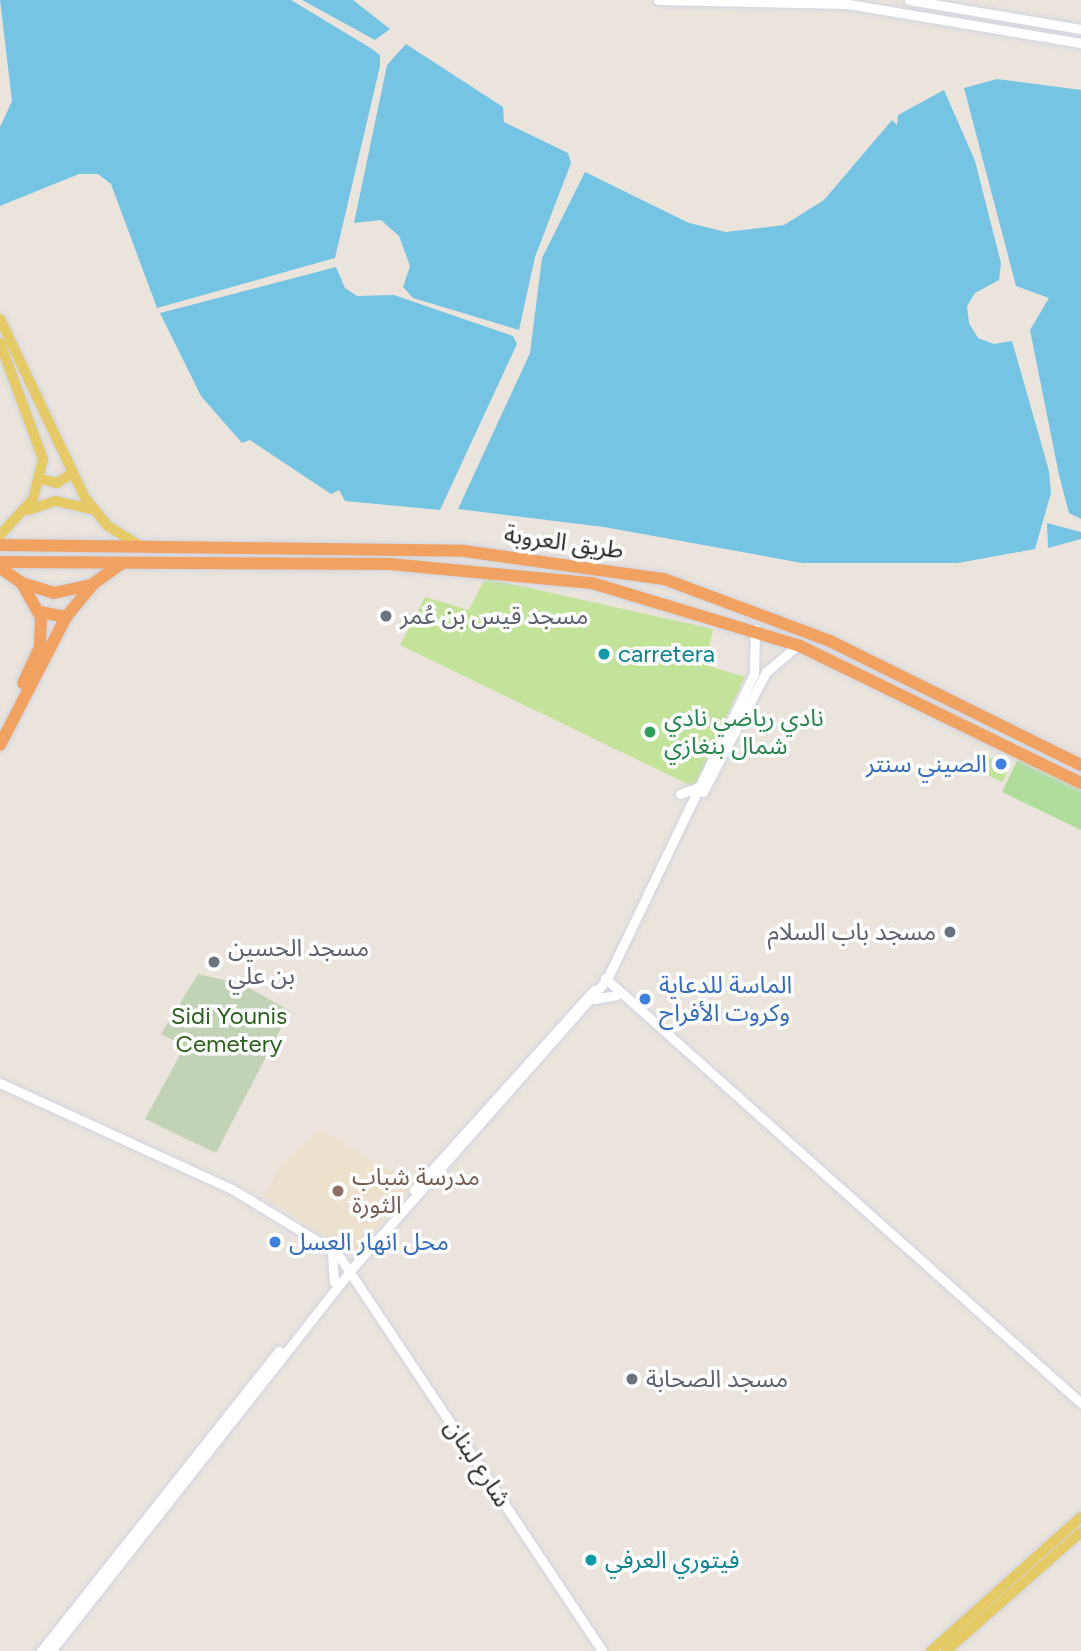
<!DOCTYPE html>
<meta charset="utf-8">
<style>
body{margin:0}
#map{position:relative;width:1081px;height:1651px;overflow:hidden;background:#eae4dc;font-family:Figtree,"Noto Sans Arabic",sans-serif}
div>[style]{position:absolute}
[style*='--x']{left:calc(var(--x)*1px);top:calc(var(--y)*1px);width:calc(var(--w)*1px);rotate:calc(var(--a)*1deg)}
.education>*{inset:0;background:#ebe1cc}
.green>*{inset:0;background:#b0dd9c}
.cemetery>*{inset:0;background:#c2d2b4}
.pitch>*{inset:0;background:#c2e399;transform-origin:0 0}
.water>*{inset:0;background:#76c4e4}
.roads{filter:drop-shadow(0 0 2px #d1d4e1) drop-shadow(0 0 2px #d1d4e1)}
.secondary>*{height:9px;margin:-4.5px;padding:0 4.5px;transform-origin:4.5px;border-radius:4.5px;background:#fff}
.primary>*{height:10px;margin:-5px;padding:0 5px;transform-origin:5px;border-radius:5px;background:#e5ca66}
.highway>*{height:12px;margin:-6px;padding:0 6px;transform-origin:6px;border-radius:6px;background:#f1a260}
.dots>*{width:19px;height:19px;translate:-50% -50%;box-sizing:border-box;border:4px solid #fff;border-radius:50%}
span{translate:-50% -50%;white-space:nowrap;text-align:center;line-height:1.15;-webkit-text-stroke:7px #fff;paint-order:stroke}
.street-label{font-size:24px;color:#292929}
.worship-label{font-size:24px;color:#5b616d}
.left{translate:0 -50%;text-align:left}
.right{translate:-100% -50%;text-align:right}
.culture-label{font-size:24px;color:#0d838f}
.leisure-label{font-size:24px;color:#27864d}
.shop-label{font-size:24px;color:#366cbe}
.park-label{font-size:24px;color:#2b601f}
.education-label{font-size:24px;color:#785e54}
</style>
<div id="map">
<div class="education">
<div style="clip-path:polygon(320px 1129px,414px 1185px,352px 1254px,264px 1196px,282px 1163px)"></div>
</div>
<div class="green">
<div style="clip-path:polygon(1018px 759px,1081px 790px,1081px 830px,1002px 792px)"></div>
</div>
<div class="cemetery">
<div style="clip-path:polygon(198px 974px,242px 984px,290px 1011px,216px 1153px,145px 1119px,185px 1046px,161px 1034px)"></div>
</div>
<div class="pitch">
<div style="clip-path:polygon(485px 578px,713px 629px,705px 665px,745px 677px,694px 787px,400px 645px,425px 597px,469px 610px)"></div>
<div style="left:979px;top:752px;width:34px;height:17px;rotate:26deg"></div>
</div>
<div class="water">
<div style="clip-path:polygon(0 0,291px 0,369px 47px,380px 55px,380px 66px,335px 258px,157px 308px,111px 184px,98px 174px,79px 174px,0 206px,0 127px,12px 101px)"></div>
<div style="clip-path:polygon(302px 0,353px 0,390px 29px,375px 40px)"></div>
<div style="clip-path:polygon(406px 44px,503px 107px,504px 122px,568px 153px,571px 163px,535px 257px,519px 330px,413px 298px,403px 287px,410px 266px,399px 236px,381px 220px,354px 223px,387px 65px)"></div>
<div style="clip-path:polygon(997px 79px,1081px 90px,1081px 519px,1069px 513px,1059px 475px,1030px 330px,1049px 298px,1016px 286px,964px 88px)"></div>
<div style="clip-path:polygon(944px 90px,975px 161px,1001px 263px,999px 280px,975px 293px,967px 306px,969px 323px,978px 338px,994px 344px,1012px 341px,1049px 471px,1051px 493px,1035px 549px,958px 563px,802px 563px,604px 527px,458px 509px,530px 353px,542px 258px,585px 172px,689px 223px,726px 232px,784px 225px,824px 200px,892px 120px,897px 125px,898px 115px)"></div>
<div style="clip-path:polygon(336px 267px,345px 288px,357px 296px,394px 295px,513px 336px,517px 344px,440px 510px,345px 501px,339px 490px,331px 494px,250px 440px,242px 443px,201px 396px,160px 313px)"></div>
<div style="clip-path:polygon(1047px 523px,1081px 532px,1081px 539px,1048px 548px)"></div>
</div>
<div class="roads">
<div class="secondary">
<div style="--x:658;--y:0;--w:190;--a:1.2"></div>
<div style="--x:848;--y:4;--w:236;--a:9.5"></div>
<div style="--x:909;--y:0;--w:174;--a:9.6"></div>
<div style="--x:703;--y:792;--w:136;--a:-62.3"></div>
<div style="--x:766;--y:672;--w:42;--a:-40.2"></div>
<div style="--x:680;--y:794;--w:19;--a:-21"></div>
<div style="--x:605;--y:978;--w:638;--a:41.76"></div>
<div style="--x:594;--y:999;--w:23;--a:-10"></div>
<div style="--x:0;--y:1083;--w:255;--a:24.6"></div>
<div style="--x:232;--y:1189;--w:123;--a:31.4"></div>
<div style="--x:337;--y:1253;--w:478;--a:56.3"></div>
<div style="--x:414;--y:1190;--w:269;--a:-48"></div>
<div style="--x:332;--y:1254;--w:28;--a:86"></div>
<div style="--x:41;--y:1651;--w:383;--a:-51.6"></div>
<div style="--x:51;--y:1651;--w:482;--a:-51.8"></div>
<div style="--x:349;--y:1272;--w:388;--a:-48.6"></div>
<div style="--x:606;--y:981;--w:341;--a:-64.3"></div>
<div style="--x:754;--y:674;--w:45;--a:-88.7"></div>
</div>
<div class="primary">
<div style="--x:0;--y:319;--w:198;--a:64.6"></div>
<div style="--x:85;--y:498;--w:36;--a:51"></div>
<div style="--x:108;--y:526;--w:36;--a:32"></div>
<div style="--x:0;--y:343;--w:124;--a:69.7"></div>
<div style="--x:43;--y:459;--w:41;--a:104"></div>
<div style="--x:33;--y:499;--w:49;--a:132.5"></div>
<div style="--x:41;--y:479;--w:16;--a:14"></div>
<div style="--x:57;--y:483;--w:17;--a:-33"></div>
<div style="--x:28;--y:510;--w:29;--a:-18"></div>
<div style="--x:56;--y:501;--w:35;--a:13"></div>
<div style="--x:931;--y:1651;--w:201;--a:-41.8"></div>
<div style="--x:946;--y:1651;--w:180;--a:-41.4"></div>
</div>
<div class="highway">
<div style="--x:0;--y:545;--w:464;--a:0.7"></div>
<div style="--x:464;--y:551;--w:202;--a:8"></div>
<div style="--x:664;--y:579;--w:177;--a:20.5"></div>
<div style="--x:830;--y:641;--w:280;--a:26.3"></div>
<div style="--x:0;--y:562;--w:390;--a:0.3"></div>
<div style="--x:390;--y:564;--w:203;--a:5.4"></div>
<div style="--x:592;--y:583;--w:215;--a:16.8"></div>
<div style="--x:798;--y:645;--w:315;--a:26"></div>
<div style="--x:0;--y:568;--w:25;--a:34"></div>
<div style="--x:21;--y:582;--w:40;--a:60.3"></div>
<div style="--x:41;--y:617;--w:30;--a:92"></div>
<div style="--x:40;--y:647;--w:40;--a:115"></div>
<div style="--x:25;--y:584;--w:30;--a:17"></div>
<div style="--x:54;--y:593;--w:35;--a:-12"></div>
<div style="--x:40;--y:612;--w:26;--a:11"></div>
<div style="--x:0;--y:745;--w:144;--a:-62.7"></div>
<div style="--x:66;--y:617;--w:44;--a:-50.5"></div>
<div style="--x:94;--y:583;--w:35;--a:-35"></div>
</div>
</div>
<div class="dots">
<div style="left:386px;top:616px;background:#6b7280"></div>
<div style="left:604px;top:654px;background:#0f9aa8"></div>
<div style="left:650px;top:732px;background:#2e9e5b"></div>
<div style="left:1001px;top:764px;background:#3f7fe0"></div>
<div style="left:950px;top:932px;background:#6b7280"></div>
<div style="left:214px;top:962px;background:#6b7280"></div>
<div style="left:645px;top:999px;background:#3f7fe0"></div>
<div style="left:338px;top:1191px;background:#8d6e63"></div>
<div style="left:275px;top:1242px;background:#3f7fe0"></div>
<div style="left:632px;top:1379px;background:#6b7280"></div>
<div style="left:591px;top:1560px;background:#0f9aa8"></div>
</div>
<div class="street-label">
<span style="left:564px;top:542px;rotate:8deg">طريق العروبة</span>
<span style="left:478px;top:1463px;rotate:57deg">شارع لبنان</span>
</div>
<div class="worship-label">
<span class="left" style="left:400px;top:616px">مسجد قيس بن عُمر</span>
<span class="right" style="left:936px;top:932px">مسجد باب السلام</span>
<span class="left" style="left:228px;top:962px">مسجد الحسين<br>بن علي</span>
<span class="left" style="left:646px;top:1379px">مسجد الصحابة</span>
</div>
<div class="culture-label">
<span class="left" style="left:618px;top:654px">carretera</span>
<span class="left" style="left:605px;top:1560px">فيتوري العرفي</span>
</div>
<div class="leisure-label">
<span class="left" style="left:664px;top:732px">نادي رياضي نادي<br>شمال بنغازي</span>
</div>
<div class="shop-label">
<span class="right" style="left:987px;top:764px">الصيني سنتر</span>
<span class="left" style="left:659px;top:999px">الماسة للدعاية<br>وكروت الأفراح</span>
<span class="left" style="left:289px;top:1242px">محل انهار العسل</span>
</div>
<div class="park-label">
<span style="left:229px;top:1030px">Sidi Younis<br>Cemetery</span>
</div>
<div class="education-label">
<span class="left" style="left:352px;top:1191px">مدرسة شباب<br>الثورة</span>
</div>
</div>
